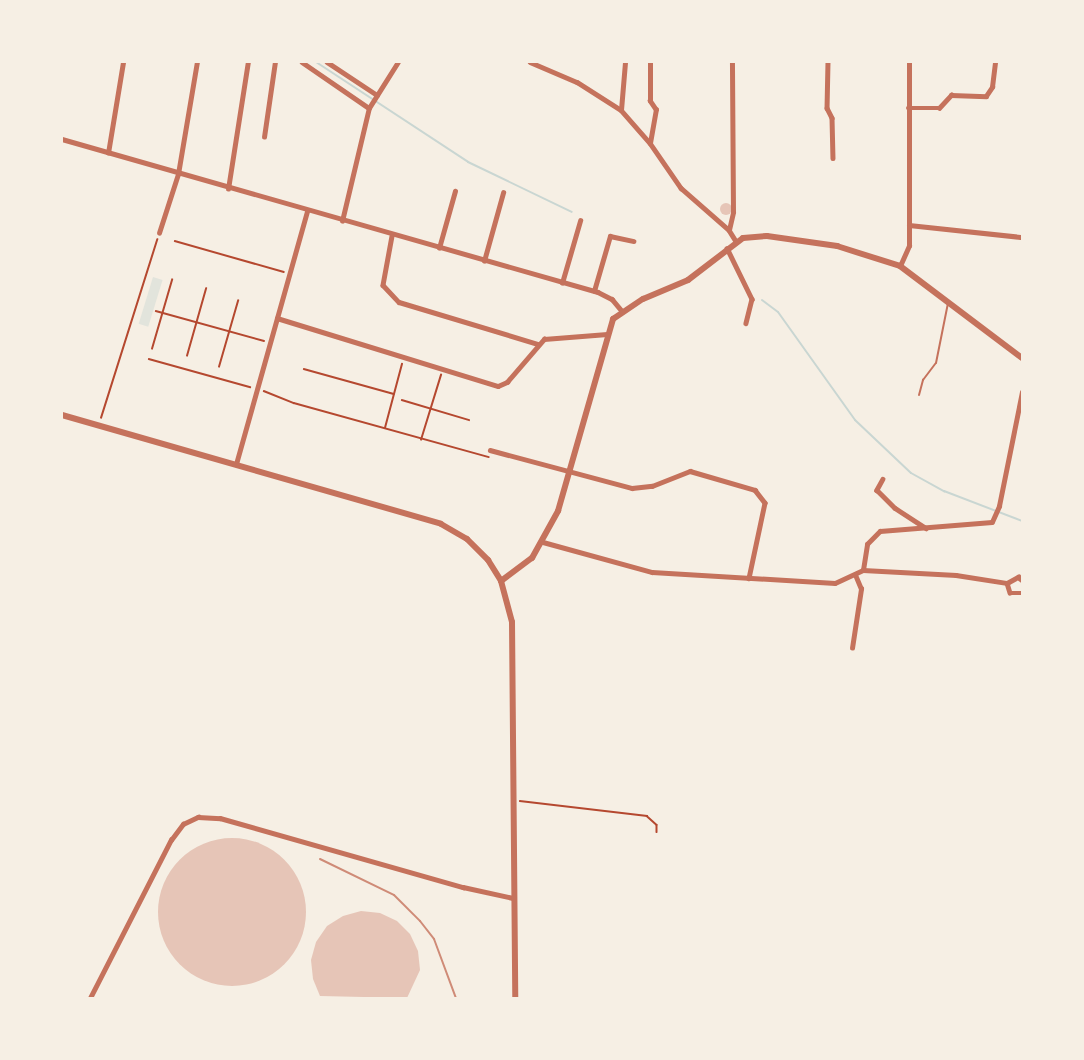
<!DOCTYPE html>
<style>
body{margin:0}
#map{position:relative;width:1084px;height:1060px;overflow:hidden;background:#f6efe4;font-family:Arial,sans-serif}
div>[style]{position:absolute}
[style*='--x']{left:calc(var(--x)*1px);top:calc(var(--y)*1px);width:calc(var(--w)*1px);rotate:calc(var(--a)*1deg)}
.green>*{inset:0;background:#e2e4dc;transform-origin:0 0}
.stream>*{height:2px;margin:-1px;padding:0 1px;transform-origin:1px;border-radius:1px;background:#c9d6d2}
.building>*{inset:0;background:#e6c5b7}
.round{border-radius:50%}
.path>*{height:1.5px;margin:-0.75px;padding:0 0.75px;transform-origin:0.75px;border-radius:0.75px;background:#b5482f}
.service>*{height:2px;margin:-1px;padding:0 1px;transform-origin:1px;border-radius:1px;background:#c5725c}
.minor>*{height:4.5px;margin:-2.25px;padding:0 2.25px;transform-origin:2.25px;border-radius:2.25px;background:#c5725c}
.tertiary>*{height:6px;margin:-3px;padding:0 3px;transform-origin:3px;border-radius:3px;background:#c5725c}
.rail>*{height:2px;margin:-1px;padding:0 1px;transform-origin:1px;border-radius:1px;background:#cf8b77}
span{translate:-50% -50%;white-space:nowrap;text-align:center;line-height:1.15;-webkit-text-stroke:5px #f6efe4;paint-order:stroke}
.frame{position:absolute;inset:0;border:63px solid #f6efe4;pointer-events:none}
</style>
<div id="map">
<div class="green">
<div style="left:153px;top:277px;width:10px;height:49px;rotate:17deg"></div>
</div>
<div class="stream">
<div style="--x:316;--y:62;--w:182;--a:33.3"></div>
<div style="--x:468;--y:162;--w:115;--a:25.7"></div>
<div style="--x:762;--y:300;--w:20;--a:37"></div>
<div style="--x:778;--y:312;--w:133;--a:54.5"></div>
<div style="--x:855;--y:420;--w:77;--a:43.4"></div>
<div style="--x:911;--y:473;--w:38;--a:29"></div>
<div style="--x:944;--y:491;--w:84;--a:21"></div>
</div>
<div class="building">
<div class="round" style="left:720px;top:203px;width:12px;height:12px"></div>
<div class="round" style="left:158px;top:838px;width:148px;height:148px"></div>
<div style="clip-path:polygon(361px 911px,380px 913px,397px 921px,410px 934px,418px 951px,420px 970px,407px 998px,320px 996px,313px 979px,311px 960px,316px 942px,327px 926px,343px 916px)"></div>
</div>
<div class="path">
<div style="--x:175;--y:241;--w:113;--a:15.9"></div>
<div style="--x:156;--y:311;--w:112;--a:15.5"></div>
<div style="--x:152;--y:349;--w:72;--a:-73.8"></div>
<div style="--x:187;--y:356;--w:70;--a:-74.2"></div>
<div style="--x:149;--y:359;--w:105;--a:15.5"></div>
<div style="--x:219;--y:367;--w:69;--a:-73.9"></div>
<div style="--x:304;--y:369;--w:93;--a:15.5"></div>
<div style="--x:264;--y:391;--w:32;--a:22"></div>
<div style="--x:294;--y:403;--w:202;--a:15.5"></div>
<div style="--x:402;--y:400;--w:70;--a:16.6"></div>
<div style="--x:101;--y:418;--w:187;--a:-72.5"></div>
<div style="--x:385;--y:428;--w:66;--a:-75.1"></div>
<div style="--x:421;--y:440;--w:68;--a:-72.9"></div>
<div style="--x:520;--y:801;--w:128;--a:6.7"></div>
<div style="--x:647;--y:816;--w:13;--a:42"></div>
<div style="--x:657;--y:825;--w:7;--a:90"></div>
</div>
<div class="service">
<div style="--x:919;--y:395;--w:16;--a:-75"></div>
<div style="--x:923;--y:380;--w:21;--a:-53"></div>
<div style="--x:936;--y:363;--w:61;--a:-78.7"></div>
</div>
<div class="minor">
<div style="--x:302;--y:62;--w:81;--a:34.5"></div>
<div style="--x:327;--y:62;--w:60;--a:33.4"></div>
<div style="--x:530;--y:62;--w:51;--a:23.1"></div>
<div style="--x:577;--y:82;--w:52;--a:32.5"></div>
<div style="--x:621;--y:110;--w:44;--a:48.7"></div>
<div style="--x:650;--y:143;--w:55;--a:55.4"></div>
<div style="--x:681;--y:188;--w:64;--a:41.2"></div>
<div style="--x:729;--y:230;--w:13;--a:58"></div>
<div style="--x:828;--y:62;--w:46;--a:91.2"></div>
<div style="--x:827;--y:108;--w:11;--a:63"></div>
<div style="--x:832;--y:118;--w:40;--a:88.6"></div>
<div style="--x:908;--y:108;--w:31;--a:0"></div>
<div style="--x:939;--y:108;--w:18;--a:-47"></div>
<div style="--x:951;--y:95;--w:35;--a:2"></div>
<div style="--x:986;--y:96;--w:11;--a:-56"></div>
<div style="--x:992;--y:87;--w:25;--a:-83"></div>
<div style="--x:621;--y:110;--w:48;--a:-85.2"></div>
<div style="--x:264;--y:137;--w:76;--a:-81.7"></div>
<div style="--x:62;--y:139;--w:557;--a:15.93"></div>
<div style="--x:598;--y:292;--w:16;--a:27"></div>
<div style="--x:612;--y:299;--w:16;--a:50"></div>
<div style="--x:650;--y:143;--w:34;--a:-80"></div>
<div style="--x:656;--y:110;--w:11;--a:-124"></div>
<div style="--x:650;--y:101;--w:39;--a:-90"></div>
<div style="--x:108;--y:153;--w:92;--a:-80.6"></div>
<div style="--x:228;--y:189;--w:129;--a:-81.1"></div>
<div style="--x:342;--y:221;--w:116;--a:-76.6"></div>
<div style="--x:369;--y:108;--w:54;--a:-57.8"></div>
<div style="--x:909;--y:225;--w:114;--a:6.1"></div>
<div style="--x:729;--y:230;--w:18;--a:-77"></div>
<div style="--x:733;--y:212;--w:150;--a:-90.4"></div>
<div style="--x:159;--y:233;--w:62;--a:-72.1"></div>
<div style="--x:178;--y:174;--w:114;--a:-80.4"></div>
<div style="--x:392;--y:236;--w:50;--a:100.4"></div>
<div style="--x:383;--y:285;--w:23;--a:47"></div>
<div style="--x:399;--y:302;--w:145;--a:16.8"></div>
<div style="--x:439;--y:248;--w:59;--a:-74.3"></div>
<div style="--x:727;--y:248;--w:57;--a:63.9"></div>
<div style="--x:752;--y:299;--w:25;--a:104"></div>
<div style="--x:484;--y:261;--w:71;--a:-74.4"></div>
<div style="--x:900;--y:266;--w:22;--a:-66"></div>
<div style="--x:909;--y:246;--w:184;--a:-90"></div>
<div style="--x:562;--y:283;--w:65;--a:-73.8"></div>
<div style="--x:594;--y:291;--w:57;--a:-73.8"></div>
<div style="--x:610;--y:236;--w:24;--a:12"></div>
<div style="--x:277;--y:318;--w:231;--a:17.1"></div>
<div style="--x:498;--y:386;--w:10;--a:-24"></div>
<div style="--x:507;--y:382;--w:57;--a:-49.3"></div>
<div style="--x:544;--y:339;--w:63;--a:-4.5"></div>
<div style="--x:490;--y:450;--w:147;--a:15"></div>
<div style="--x:632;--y:488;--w:20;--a:-6"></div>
<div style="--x:652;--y:486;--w:41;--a:-21.5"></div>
<div style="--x:690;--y:471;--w:68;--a:16.3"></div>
<div style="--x:755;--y:490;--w:16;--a:52"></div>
<div style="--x:765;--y:503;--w:77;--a:102"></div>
<div style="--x:236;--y:464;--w:262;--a:-74.3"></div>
<div style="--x:883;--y:479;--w:13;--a:119"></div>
<div style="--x:877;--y:490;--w:25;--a:45"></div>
<div style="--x:895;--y:508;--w:37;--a:33"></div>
<div style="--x:543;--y:542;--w:113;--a:15.4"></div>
<div style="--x:652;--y:572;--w:183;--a:3.4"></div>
<div style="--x:835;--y:583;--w:31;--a:-25"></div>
<div style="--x:863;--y:570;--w:26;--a:-81"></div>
<div style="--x:867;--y:544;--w:18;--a:-45"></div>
<div style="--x:880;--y:531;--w:112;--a:-4.6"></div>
<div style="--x:992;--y:522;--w:17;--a:-66"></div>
<div style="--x:999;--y:506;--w:116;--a:-78.6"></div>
<div style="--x:863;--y:570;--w:93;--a:3.1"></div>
<div style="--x:956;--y:575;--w:52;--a:8.9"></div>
<div style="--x:1007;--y:583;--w:10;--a:73"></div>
<div style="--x:1010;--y:593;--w:12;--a:0"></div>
<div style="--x:1007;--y:583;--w:13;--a:-29"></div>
<div style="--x:1018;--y:577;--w:5;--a:37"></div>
<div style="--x:852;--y:648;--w:60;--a:-81.3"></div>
<div style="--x:861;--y:589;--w:15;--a:-113"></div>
<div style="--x:90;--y:998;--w:178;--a:-62.9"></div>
<div style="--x:171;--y:840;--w:20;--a:-53"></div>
<div style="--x:183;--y:824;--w:17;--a:-25"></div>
<div style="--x:198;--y:817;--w:22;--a:3"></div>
<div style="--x:220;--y:818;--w:253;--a:15.9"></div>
<div style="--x:463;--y:887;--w:51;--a:12.4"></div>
</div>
<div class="tertiary">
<div style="--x:62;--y:415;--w:394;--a:16"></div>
<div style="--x:441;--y:524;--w:30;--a:30"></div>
<div style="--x:467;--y:539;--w:30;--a:45"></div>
<div style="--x:488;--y:560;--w:25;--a:58"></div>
<div style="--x:501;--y:581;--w:42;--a:75"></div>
<div style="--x:512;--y:622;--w:376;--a:89.5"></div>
<div style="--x:501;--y:581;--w:39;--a:-37"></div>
<div style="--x:532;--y:558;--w:54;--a:-61"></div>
<div style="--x:558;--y:511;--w:200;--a:-74"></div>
<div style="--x:613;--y:319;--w:36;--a:-34"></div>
<div style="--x:643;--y:299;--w:49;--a:-22.9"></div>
<div style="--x:688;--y:280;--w:69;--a:-37.4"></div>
<div style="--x:743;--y:238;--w:24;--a:-5"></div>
<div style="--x:767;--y:236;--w:71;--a:8.1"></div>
<div style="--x:837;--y:246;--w:66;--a:17.6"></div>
<div style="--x:900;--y:266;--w:153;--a:37"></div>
</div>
<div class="rail">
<div style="--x:320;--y:859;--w:82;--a:25.9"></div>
<div style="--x:394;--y:895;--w:37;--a:45"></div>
<div style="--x:420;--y:921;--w:23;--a:52"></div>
<div style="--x:434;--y:939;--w:63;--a:69.6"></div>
</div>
<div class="frame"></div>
</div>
